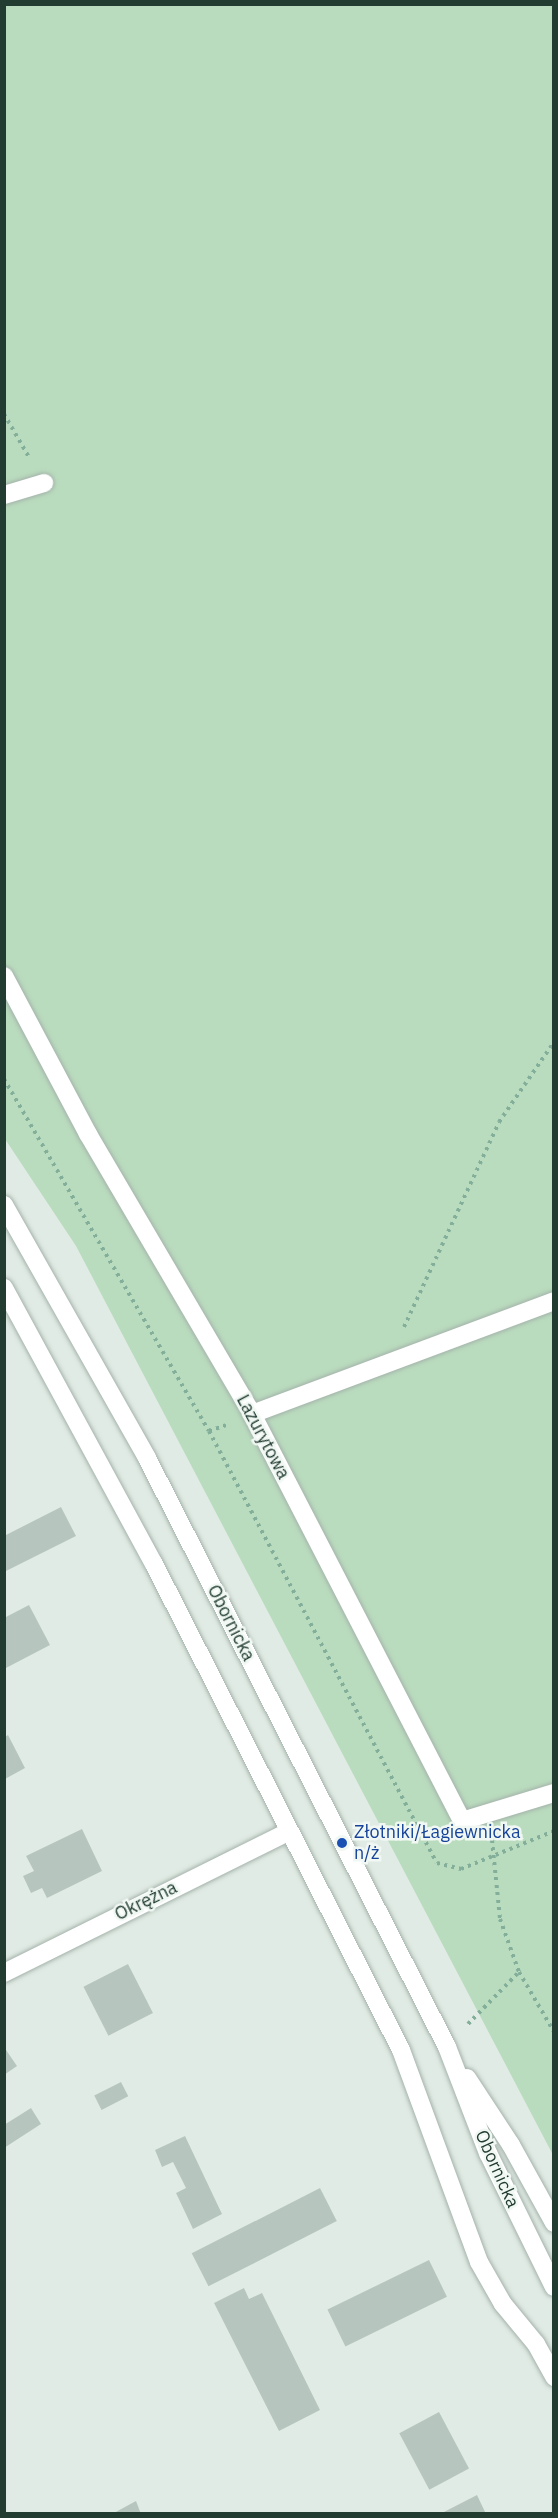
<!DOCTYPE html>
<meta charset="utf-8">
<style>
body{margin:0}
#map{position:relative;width:558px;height:2518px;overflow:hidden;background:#e1ebe5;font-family:"IBM Plex Sans",sans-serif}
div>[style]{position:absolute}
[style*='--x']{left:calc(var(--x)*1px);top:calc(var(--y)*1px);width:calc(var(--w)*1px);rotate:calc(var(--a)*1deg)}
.green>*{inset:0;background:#badcbe}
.building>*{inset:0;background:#b6c6be;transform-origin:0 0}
.path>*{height:4px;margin-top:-2px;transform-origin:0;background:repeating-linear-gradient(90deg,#82ae9a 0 3px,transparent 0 7.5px)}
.roads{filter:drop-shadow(0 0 2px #a4b3ab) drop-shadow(0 0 2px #a4b3ab)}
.street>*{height:18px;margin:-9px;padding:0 9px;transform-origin:9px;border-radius:9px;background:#fff}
.secondary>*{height:18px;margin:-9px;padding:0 9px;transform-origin:9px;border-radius:9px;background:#fff}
.dots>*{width:16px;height:16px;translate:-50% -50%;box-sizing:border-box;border:3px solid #f1f8f4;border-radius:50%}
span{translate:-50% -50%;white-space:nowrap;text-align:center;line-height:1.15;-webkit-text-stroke:5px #f1f8f4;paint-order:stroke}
.street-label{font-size:18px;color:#223c31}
.transit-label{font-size:18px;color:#164399}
.left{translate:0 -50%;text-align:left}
.frame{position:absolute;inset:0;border:6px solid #223c31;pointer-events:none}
</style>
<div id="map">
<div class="green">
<div style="clip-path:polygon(4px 5px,553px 5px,553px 2155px,76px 1246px,5px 1139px)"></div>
</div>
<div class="building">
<div style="clip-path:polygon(61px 1507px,76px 1536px,4px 1572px,4px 1536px)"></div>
<div style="clip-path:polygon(29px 1605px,50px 1645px,4px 1669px,4px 1618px)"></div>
<div style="clip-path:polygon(8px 1735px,25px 1768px,5px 1779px,5px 1737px)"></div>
<div style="clip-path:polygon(82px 1829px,102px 1871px,47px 1898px,42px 1888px,31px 1893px,23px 1876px,34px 1871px,26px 1856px)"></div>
<div style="left:128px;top:1964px;width:55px;height:50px;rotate:63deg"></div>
<div style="clip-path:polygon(4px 2047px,17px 2066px,4px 2075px)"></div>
<div style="left:121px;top:2082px;width:16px;height:30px;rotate:63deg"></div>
<div style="clip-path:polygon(31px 2108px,41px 2124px,4px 2148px,4px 2125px)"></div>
<div style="clip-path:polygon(185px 2136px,222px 2214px,193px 2229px,176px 2193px,186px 2188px,173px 2162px,162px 2167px,155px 2150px)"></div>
<div style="left:320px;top:2188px;width:37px;height:144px;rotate:63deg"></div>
<div style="left:429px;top:2260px;width:41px;height:113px;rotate:64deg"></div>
<div style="clip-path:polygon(244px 2288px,249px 2299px,262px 2293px,320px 2410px,279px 2431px,214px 2303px)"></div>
<div style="left:439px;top:2412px;width:64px;height:45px;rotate:62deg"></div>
<div style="clip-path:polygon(477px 2495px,486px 2514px,440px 2514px)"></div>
<div style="clip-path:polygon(136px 2501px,141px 2514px,112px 2514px)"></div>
</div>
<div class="path">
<div style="--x:4;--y:414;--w:52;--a:60"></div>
<div style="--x:4;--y:1079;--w:407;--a:59.8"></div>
<div style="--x:209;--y:1431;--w:488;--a:62.2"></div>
<div style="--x:437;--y:1863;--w:25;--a:14"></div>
<div style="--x:461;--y:1869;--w:100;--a:-22.2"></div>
<div style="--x:404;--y:1327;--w:226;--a:-65.1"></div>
<div style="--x:499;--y:1122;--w:97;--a:-55.5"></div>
<div style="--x:209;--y:1431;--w:18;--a:-19"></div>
<div style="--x:492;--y:1840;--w:79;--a:84.2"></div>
<div style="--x:500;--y:1919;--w:56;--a:70.3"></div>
<div style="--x:519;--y:1972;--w:69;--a:59.7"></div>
<div style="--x:468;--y:2024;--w:73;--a:-45.6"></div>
</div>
<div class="roads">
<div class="street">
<div style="--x:4;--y:495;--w:42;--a:-16.7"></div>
<div style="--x:4;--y:976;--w:179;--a:62"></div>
<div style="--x:88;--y:1134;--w:324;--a:59.6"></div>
<div style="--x:252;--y:1414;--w:458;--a:62.7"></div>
<div style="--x:462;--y:1821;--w:96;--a:-16.9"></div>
<div style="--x:4;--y:1288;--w:314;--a:61.5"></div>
<div style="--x:154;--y:1564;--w:545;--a:63.06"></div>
<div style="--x:401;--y:2050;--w:226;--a:69.8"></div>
<div style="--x:479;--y:2262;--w:48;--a:60.3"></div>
<div style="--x:503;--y:2304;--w:52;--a:50.5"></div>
<div style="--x:536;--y:2344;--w:38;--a:61"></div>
<div style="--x:252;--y:1414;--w:322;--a:-20.5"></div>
<div style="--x:4;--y:1973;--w:317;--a:-26.4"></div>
</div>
<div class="secondary">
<div style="--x:4;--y:1205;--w:291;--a:60.5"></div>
<div style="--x:147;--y:1458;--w:661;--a:63.01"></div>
<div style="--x:447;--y:2047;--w:114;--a:68.9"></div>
<div style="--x:488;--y:2153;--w:149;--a:63.8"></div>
<div style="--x:467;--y:2078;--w:80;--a:56.7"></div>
<div style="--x:511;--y:2145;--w:89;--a:61.1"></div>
</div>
</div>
<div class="dots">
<div style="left:342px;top:1843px;background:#1a4fb4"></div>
</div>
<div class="street-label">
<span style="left:263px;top:1437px;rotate:62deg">Lazurytowa</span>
<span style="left:231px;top:1623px;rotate:63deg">Obornicka</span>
<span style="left:146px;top:1901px;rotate:-26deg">Okrężna</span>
<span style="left:497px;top:2169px;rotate:66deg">Obornicka</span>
</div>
<div class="transit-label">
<span class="left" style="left:354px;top:1843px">Złotniki/Łagiewnicka<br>n/ż</span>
</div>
<div class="frame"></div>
</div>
